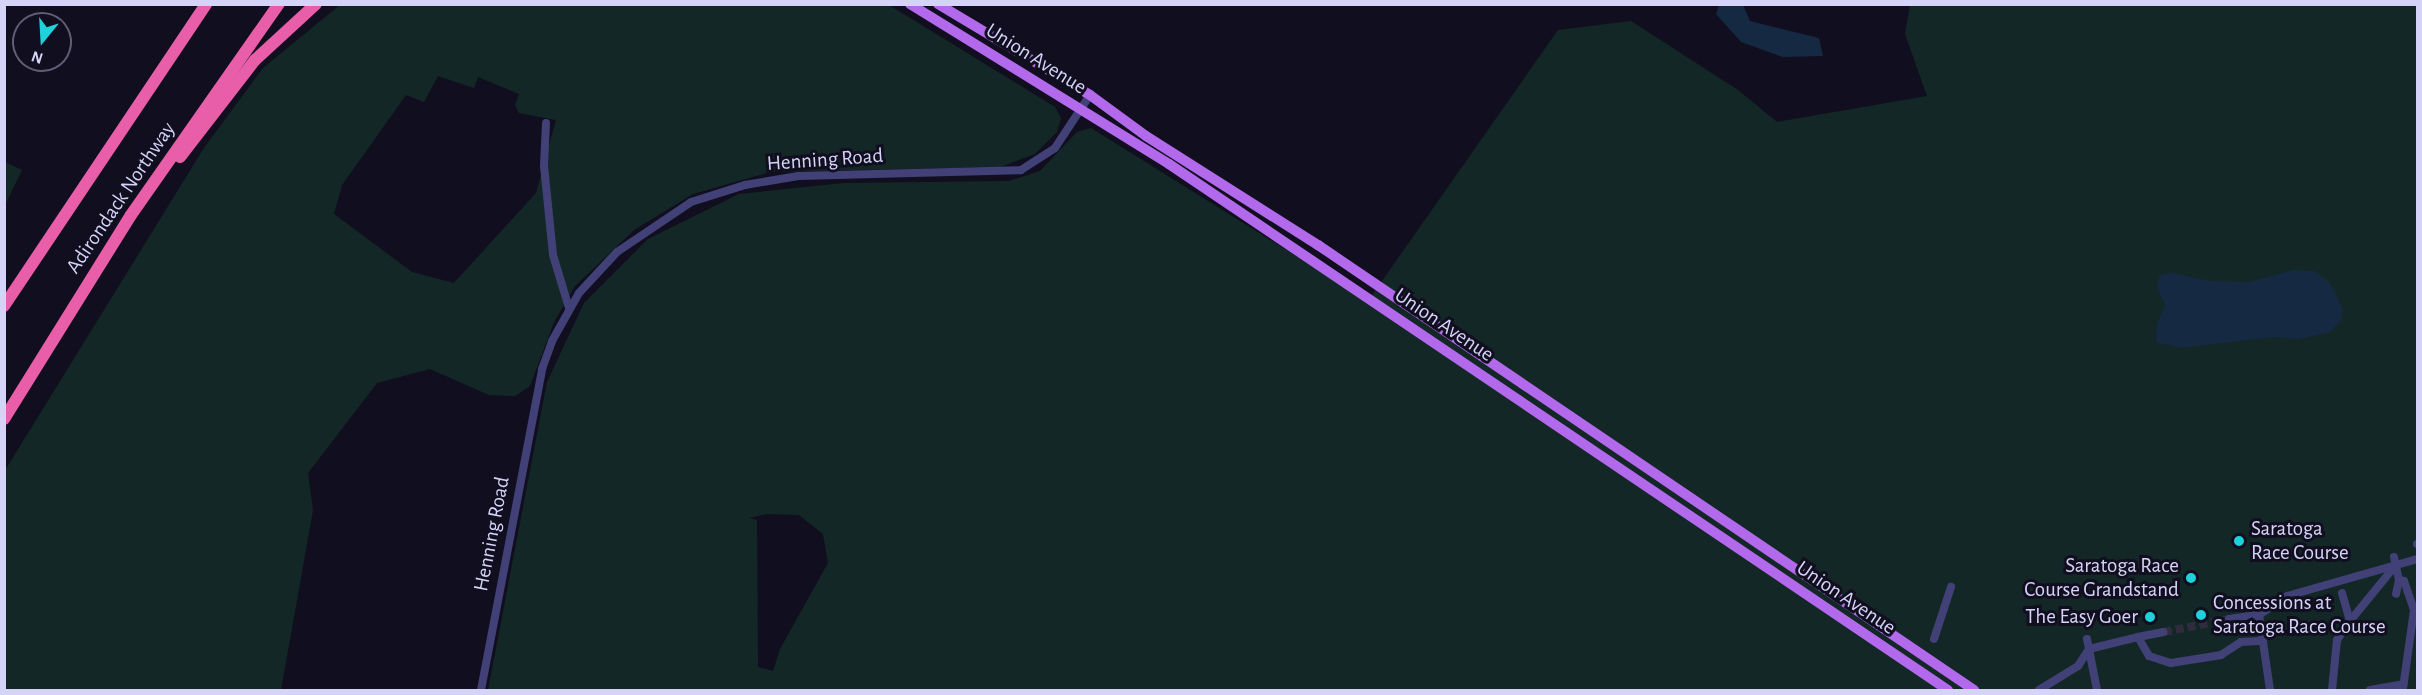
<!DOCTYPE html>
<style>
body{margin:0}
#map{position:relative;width:2422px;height:695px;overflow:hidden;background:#110f1f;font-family:"Alegreya Sans",sans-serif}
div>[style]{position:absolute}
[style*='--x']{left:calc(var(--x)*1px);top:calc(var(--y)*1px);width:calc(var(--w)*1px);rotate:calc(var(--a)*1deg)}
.green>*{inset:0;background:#132826}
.water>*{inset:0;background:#152943}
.minor-tunnel>*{height:8px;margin-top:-4px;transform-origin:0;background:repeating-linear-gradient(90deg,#2f2c40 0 8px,transparent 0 12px)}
.minor>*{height:8px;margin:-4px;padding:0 4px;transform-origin:4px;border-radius:4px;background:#414178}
.major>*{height:10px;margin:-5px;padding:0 5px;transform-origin:5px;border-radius:5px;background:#b369eb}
.highway>*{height:12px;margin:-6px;padding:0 6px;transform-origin:6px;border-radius:6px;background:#e95ea8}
.dots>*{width:16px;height:16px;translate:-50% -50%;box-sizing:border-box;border:3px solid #110f1f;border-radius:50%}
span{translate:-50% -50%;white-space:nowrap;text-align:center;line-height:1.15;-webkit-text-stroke:6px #110f1f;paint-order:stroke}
.street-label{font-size:21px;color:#d6d3f9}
.poi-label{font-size:21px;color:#d6d3f9}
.left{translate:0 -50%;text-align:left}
.right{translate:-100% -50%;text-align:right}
.frame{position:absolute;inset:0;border:6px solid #d6d3f9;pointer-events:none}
.north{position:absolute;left:12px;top:12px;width:60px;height:60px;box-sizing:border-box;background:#110f1f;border:2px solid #605d76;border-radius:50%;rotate:198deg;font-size:16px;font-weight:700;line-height:24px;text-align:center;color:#d6d3f9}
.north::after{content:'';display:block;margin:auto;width:21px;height:27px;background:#1ed1db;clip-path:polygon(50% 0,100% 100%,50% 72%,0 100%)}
</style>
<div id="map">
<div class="green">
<div style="clip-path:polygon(evenodd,340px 5px,889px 5px,1055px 107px,1061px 118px,1057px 132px,1035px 154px,1000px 167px,770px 172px,693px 194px,634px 230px,575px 286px,554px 322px,530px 386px,515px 396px,489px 395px,430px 369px,377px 383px,308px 473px,313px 510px,281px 690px,5px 690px,4px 472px,204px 148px,263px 68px,340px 5px,438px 76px,474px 88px,478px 77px,519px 94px,515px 105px,519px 113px,556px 120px,536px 193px,454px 283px,412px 272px,334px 214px,342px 185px,406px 95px,424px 102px,438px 76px)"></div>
<div style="clip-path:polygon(evenodd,1910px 5px,2417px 5px,2417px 690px,488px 690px,547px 382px,584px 303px,648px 239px,739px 194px,844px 183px,1009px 181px,1040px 171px,1077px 132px,1091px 128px,1368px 301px,1558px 30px,1631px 21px,1738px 90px,1777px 122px,1927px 96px,1905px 34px,1910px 5px,766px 514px,799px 515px,823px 534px,828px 563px,780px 649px,773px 671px,758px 667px,757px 520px,749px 518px,766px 514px)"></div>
<div style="clip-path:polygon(5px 162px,22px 170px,5px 205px)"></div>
</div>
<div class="water">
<div style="clip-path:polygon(1719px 5px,1743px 5px,1750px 21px,1819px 38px,1823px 56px,1783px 57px,1741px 42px,1716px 14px)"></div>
<div style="clip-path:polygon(2295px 270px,2314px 271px,2331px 284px,2343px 310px,2341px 320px,2330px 332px,2298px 339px,2273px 337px,2180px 348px,2156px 342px,2157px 324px,2165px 305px,2157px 287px,2160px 275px,2171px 273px,2211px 281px,2249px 282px)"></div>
</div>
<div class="minor-tunnel">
<div style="--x:2164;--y:632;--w:66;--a:-11.3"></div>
</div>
<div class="minor">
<div style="--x:546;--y:123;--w:43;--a:92.7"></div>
<div style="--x:544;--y:166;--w:89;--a:84.2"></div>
<div style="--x:553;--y:255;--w:55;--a:73.2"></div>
<div style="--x:2417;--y:544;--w:1;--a:0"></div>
<div style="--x:2394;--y:557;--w:24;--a:78"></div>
<div style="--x:2399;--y:580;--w:14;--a:102"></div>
<div style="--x:2399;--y:580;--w:5;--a:11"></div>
<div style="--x:2404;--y:581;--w:31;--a:71"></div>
<div style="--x:2414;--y:610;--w:79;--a:98"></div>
<div style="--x:2229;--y:619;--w:30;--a:-8"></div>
<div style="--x:2350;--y:621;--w:71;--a:-50.7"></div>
<div style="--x:2138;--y:637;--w:26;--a:-11"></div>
<div style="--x:1934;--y:639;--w:55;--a:-71.9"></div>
<div style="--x:2087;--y:639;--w:52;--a:78.9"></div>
<div style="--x:481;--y:690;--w:327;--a:-79.2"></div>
<div style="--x:542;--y:369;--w:30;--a:-70"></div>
<div style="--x:552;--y:341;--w:55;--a:-60.6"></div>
<div style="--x:579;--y:293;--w:56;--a:-47.2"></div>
<div style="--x:617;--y:252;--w:89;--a:-34"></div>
<div style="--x:691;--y:202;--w:57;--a:-17.5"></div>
<div style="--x:745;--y:185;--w:54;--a:-9.6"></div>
<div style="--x:798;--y:176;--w:223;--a:-1.5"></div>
<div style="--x:1021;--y:170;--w:40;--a:-32.9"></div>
<div style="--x:1055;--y:148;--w:64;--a:-56.6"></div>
<div style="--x:2039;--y:690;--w:46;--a:-31.6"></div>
<div style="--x:2078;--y:666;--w:20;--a:-57"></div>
<div style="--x:2089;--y:649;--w:50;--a:-13.8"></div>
<div style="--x:2138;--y:637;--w:22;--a:60"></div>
<div style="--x:2149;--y:656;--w:23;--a:18"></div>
<div style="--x:2171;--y:663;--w:51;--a:-9.1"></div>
<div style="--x:2221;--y:655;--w:24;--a:-33"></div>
<div style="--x:2241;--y:642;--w:22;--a:-3"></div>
<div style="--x:2270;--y:690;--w:76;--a:-98.3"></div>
<div style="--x:2259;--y:615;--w:34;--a:-34"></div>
<div style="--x:2287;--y:596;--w:136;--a:-15.8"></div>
<div style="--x:2332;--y:690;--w:50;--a:-84.3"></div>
<div style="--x:2337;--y:640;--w:23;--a:-56"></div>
<div style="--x:2350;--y:621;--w:29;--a:-106"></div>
<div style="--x:2370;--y:690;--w:34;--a:-10"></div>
</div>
<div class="major">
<div style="--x:910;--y:4;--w:304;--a:31.7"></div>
<div style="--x:1169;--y:164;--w:940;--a:34.03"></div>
<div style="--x:938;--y:4;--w:177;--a:30.9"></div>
<div style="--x:1090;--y:95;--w:69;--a:36.2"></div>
<div style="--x:1146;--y:136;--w:204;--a:32.4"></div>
<div style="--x:1318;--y:245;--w:793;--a:34.15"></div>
</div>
<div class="highway">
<div style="--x:180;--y:157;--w:123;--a:-52.3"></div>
<div style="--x:255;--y:60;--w:83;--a:-42.6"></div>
<div style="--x:4;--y:306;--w:363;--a:-56.2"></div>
<div style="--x:4;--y:419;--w:240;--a:-58.1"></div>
<div style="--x:131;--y:215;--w:258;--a:-55"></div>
</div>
<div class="dots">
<div style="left:2239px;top:541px;background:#1ed1db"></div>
<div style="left:2191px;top:578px;background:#1ed1db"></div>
<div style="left:2201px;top:615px;background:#1ed1db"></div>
<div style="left:2150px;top:617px;background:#1ed1db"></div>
</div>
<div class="street-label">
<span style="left:1036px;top:59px;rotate:32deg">Union Avenue</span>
<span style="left:825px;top:160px;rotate:-4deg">Henning Road</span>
<span style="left:121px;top:198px;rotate:-56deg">Adirondack Northway</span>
<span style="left:1444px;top:325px;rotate:34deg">Union Avenue</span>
<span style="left:492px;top:534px;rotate:-79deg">Henning Road</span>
<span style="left:1846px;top:598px;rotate:34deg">Union Avenue</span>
</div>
<div class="poi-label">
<span class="left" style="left:2251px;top:541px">Saratoga<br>Race Course</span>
<span class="right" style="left:2179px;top:578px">Saratoga Race<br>Course Grandstand</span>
<span class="left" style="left:2213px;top:615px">Concessions at<br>Saratoga Race Course</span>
<span class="right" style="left:2138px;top:617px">The Easy Goer</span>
</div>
<div class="frame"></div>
<div class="north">N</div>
</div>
